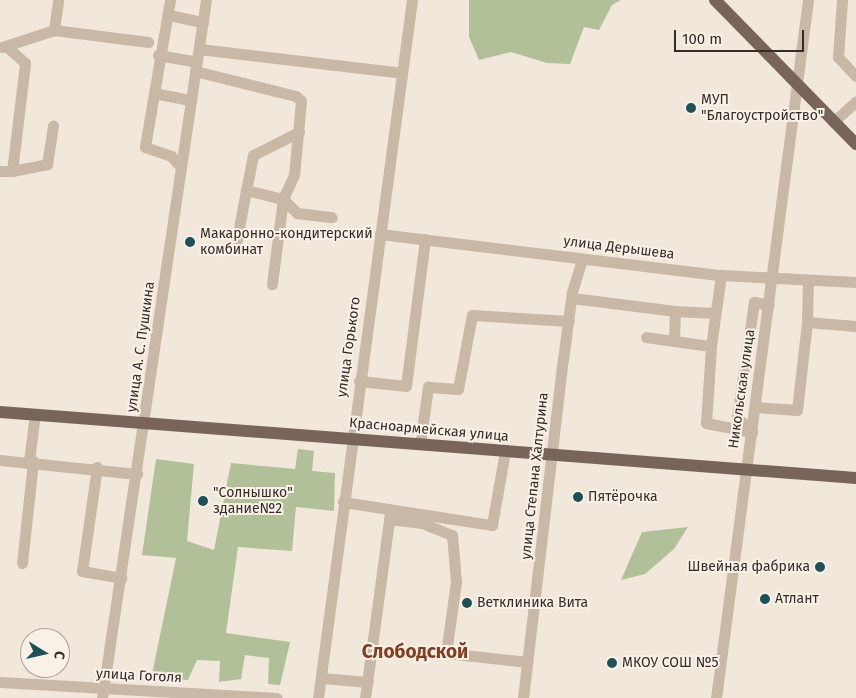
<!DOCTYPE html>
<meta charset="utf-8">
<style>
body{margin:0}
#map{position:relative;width:856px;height:698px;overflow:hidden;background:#f1e7da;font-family:"Fira Sans",sans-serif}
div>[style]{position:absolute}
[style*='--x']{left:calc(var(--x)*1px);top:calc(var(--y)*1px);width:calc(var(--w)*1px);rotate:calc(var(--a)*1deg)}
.green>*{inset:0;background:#b2c09a}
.minor>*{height:11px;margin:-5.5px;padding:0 5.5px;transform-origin:5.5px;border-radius:5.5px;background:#c9b8a6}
.major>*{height:12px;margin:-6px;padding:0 6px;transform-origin:6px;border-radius:6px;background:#786458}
.dots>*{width:14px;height:14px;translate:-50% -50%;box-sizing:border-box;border:2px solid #f9f1e7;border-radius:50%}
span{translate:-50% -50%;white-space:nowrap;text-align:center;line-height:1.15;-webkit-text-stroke:4px #f9f1e7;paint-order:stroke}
.poi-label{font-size:14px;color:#362c27}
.left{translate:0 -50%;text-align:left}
.right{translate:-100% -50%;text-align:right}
.street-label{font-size:14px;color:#362c27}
.district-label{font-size:19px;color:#843c20;font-weight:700}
.north{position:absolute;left:20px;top:628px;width:50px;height:50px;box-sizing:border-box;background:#f9f1e7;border:1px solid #aba29a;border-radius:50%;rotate:99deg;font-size:14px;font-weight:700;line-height:20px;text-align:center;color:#362c27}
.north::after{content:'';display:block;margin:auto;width:18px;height:22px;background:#1d5157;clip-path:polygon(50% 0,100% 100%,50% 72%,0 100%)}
.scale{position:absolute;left:674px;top:30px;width:130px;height:22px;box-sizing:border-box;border:2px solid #362c27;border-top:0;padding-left:6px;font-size:15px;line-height:18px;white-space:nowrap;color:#362c27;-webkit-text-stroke:4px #f9f1e7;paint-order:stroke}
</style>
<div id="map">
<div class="green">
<div style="clip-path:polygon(469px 0,621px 0,612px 5px,599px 30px,584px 27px,570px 64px,547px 63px,511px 52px,479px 60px,469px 37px)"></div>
<div style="clip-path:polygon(298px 449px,314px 451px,312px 471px,335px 473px,334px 511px,296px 507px,292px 551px,238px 547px,226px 633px,290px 642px,280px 685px,268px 684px,269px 658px,245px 655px,241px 679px,219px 682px,220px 661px,197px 660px,188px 680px,151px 679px,176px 558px,142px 555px,156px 459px,194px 464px,187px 541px,214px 550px,231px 463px,295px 469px)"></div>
<div style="clip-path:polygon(688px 527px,674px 549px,645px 574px,621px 580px,642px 532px)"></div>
</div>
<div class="minor">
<div style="--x:170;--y:0;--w:149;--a:99.7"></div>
<div style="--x:145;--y:147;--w:28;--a:19"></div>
<div style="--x:171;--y:156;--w:15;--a:48"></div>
<div style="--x:842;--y:0;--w:57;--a:94"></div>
<div style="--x:838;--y:57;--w:26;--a:47"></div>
<div style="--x:169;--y:15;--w:35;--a:12"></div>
<div style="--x:54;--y:30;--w:95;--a:7.3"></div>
<div style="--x:2;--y:47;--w:55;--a:-18.1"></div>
<div style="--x:54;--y:30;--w:30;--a:-82"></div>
<div style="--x:199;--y:49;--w:204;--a:6.7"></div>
<div style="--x:158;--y:55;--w:39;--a:10"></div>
<div style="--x:195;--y:71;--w:104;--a:13.9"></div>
<div style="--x:296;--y:96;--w:7;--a:45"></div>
<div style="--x:301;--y:101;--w:74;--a:95.4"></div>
<div style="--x:294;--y:175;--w:26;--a:115"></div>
<div style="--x:283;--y:199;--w:86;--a:97.4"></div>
<div style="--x:154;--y:93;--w:38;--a:11"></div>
<div style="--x:833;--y:122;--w:31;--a:-42"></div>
<div style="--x:299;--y:132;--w:51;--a:153.4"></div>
<div style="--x:253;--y:155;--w:36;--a:101"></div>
<div style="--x:246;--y:190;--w:38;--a:14"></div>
<div style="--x:283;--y:199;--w:20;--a:45"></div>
<div style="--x:297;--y:213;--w:35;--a:7"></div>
<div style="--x:0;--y:171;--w:12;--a:0"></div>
<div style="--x:12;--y:171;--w:109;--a:-83.1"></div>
<div style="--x:25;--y:63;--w:24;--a:-138"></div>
<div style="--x:12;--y:171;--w:36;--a:-11"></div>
<div style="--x:47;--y:164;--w:39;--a:-81"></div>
<div style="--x:380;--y:234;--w:343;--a:6.9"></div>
<div style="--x:721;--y:275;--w:135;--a:3"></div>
<div style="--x:235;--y:250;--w:61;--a:-79.6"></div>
<div style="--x:808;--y:280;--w:42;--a:91.4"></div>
<div style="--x:807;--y:322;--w:49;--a:4.7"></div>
<div style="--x:572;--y:298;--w:104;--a:7.2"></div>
<div style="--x:675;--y:311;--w:30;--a:92"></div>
<div style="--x:674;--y:341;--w:28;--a:-172"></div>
<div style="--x:675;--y:311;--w:39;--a:3"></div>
<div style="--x:674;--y:341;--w:37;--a:8"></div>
<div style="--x:711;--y:346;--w:72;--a:-82"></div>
<div style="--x:711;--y:346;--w:77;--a:93.7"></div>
<div style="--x:706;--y:423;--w:47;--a:11.1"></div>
<div style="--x:752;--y:432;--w:21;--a:-135"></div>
<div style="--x:737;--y:417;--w:116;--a:-81.6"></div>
<div style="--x:754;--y:302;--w:15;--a:11"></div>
<div style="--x:359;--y:381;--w:47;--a:6.1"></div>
<div style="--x:406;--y:386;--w:148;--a:-82.6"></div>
<div style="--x:755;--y:407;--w:42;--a:4.1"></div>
<div style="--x:797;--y:410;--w:89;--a:-83.5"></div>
<div style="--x:420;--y:444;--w:58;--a:-82"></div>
<div style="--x:428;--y:387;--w:30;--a:4"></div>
<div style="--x:458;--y:389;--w:75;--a:-79.3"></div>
<div style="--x:472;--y:315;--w:97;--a:3.5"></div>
<div style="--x:0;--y:460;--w:138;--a:5.8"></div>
<div style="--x:29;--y:461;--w:47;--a:-82.7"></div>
<div style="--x:97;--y:467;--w:105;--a:98.2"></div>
<div style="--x:82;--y:571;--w:40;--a:10"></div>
<div style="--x:343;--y:502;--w:151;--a:8.8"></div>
<div style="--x:492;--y:525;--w:75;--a:-80"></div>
<div style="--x:389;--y:519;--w:33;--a:7"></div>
<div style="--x:422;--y:523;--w:32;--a:22"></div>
<div style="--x:452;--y:535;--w:47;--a:85.1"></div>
<div style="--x:456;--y:582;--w:72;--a:98"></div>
<div style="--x:446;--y:653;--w:82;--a:6.3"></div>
<div style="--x:22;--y:563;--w:103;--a:-83.8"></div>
<div style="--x:322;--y:678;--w:46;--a:5"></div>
<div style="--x:0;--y:682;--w:277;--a:3.3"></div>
<div style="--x:102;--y:698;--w:706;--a:-81.53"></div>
<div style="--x:318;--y:698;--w:704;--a:-82.33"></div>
<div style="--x:365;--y:698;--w:187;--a:-82.3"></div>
<div style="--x:523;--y:698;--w:340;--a:-83.3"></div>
<div style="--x:563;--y:360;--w:69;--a:-82.5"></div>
<div style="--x:572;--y:292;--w:34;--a:-73"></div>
<div style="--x:716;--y:698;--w:704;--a:-82.49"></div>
</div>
<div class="major">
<div style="--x:715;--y:0;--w:202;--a:45.6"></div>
<div style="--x:0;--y:412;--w:859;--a:4.41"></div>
</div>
<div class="dots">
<div style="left:691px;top:108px;background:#1d5157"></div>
<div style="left:190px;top:242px;background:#1d5157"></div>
<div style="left:578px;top:497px;background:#1d5157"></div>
<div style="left:203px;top:501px;background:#1d5157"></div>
<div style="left:820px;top:567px;background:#1d5157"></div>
<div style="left:765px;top:599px;background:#1d5157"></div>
<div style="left:467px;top:603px;background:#1d5157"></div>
<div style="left:612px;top:663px;background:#1d5157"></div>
</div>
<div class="poi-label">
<span class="left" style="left:701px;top:108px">МУП<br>"Благоустройство"</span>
<span class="left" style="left:200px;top:242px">Макаронно-кондитерский<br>комбинат</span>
<span class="left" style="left:213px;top:501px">"Солнышко"<br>здание№2</span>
<span class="left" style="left:588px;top:497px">Пятёрочка</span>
<span class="right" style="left:810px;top:567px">Швейная фабрика</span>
<span class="left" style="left:775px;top:599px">Атлант</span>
<span class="left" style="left:477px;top:603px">Ветклиника Вита</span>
<span class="left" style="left:622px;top:663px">МКОУ СОШ №5</span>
</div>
<div class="street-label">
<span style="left:619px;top:248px;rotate:7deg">улица Дерышева</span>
<span style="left:141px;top:347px;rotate:-82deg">улица А. С. Пушкина</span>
<span style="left:349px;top:347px;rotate:-82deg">улица Горького</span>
<span style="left:742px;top:389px;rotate:-82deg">Никольская улица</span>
<span style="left:429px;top:430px;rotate:5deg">Красноармейская улица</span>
<span style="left:535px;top:476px;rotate:-84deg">улица Степана Халтурина</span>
<span style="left:139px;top:676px;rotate:3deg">улица Гоголя</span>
</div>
<div class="district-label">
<span style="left:415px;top:652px">Слободской</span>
</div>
<div class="north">С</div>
<div class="scale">100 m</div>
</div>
